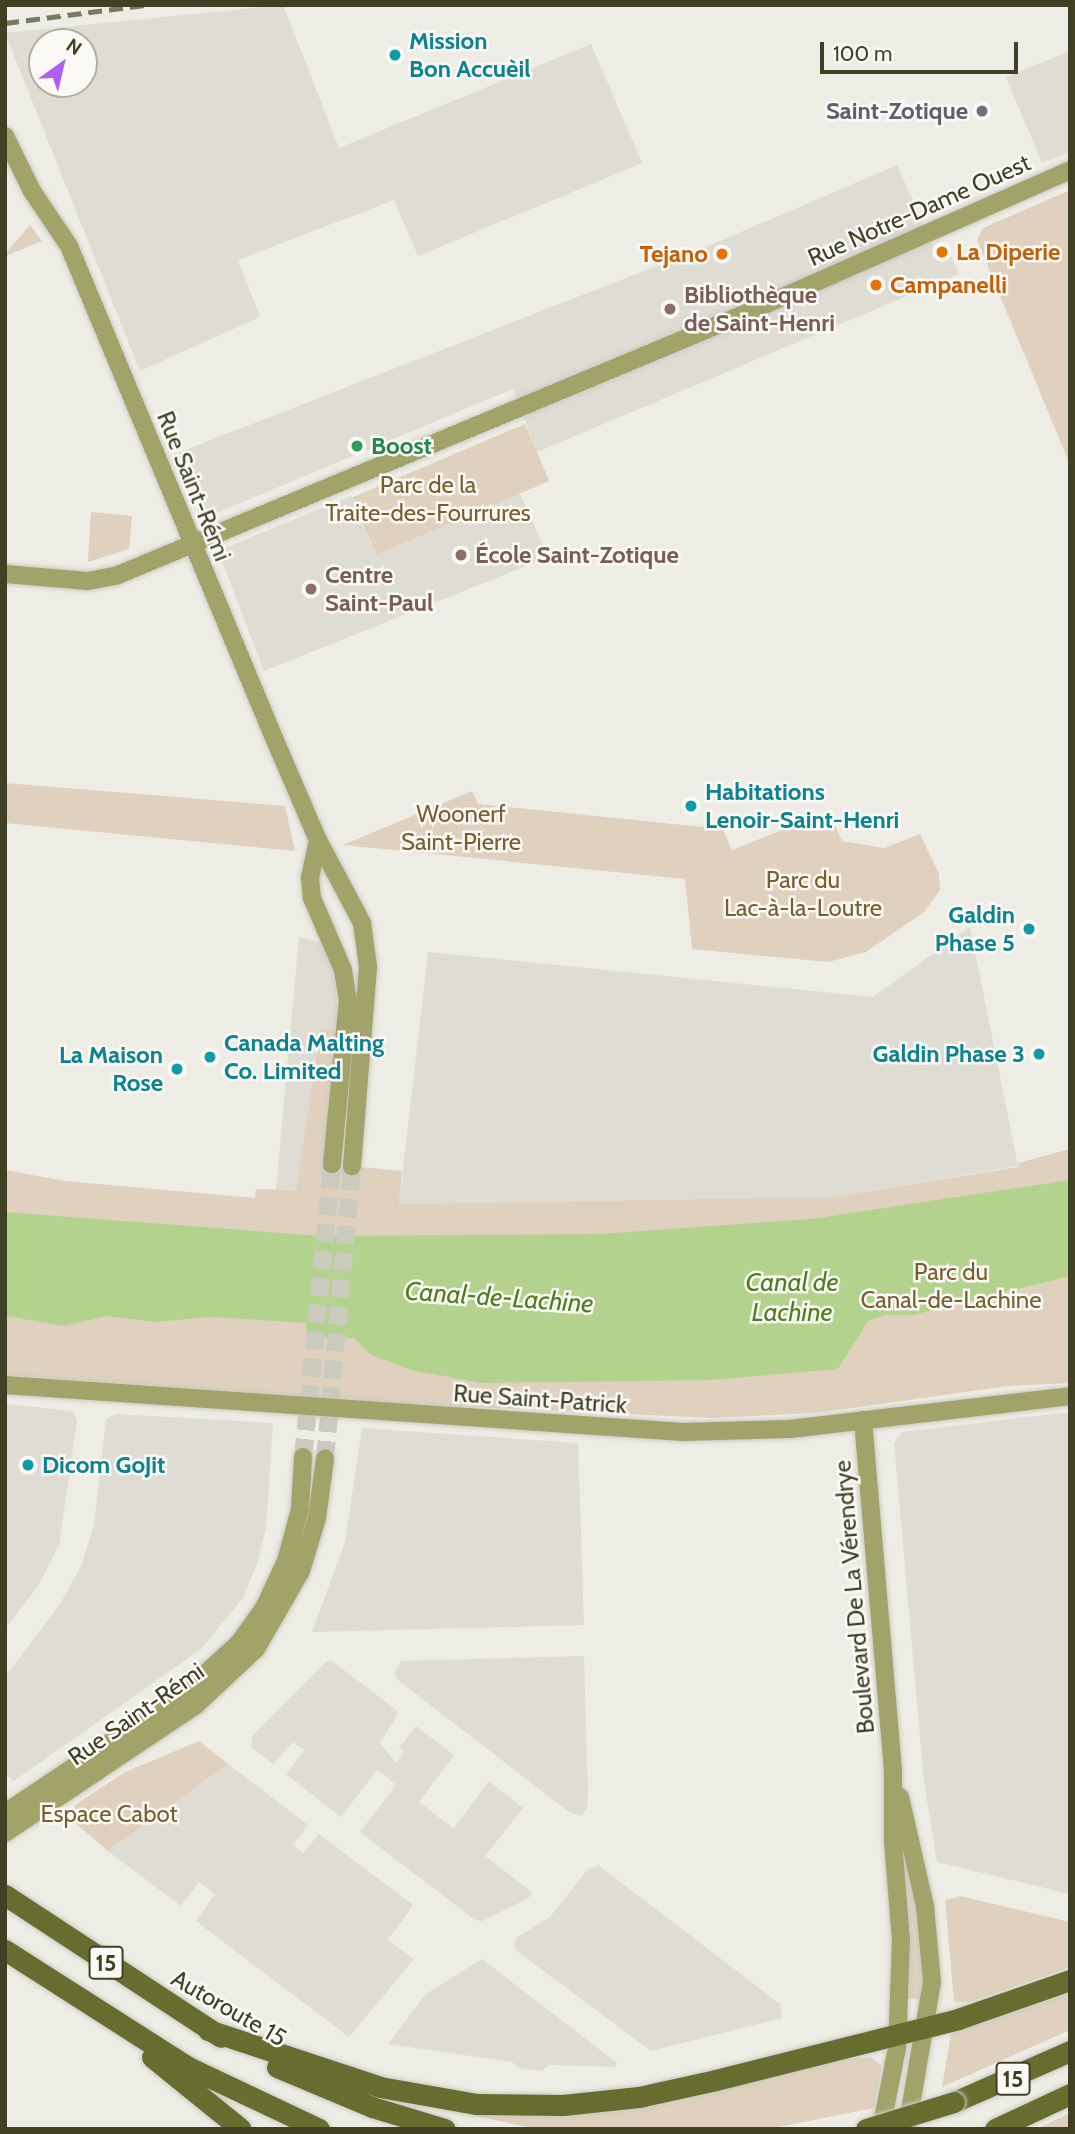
<!DOCTYPE html>
<meta charset="utf-8">
<style>
body{margin:0}
#map{position:relative;width:1075px;height:2134px;overflow:hidden;background:#eeede5;font-family:Cabin,sans-serif}
div>[style]{position:absolute}
[style*='--x']{left:calc(var(--x)*1px);top:calc(var(--y)*1px);width:calc(var(--w)*1px);rotate:calc(var(--a)*1deg)}
.built>*{inset:0;background:#dedcd3}
.green>*{inset:0;background:#dfd1be;transform-origin:0 0}
.water>*{inset:0;background:#b3d28d}
.major-tunnel>*{height:18px;margin-top:-9px;transform-origin:0;background:repeating-linear-gradient(90deg,#cbcabe 0 18px,transparent 0 27px)}
.roads{filter:drop-shadow(0 0 2px #c9cac2) drop-shadow(0 0 2px #c9cac2)}
.major>*{height:18px;margin:-9px;padding:0 9px;transform-origin:9px;border-radius:9px;background:#a1a369}
.highway>*{height:21px;margin:-10.5px;padding:0 10.5px;transform-origin:10.5px;border-radius:10.5px;background:#676d2f}
.rail>*{height:4.5px;margin-top:-2.25px;transform-origin:0;background:repeating-linear-gradient(90deg,#7a7b5e 0 14px,transparent 0 21px)}
.bridges{filter:drop-shadow(0 0 2px #c9cac2) drop-shadow(0 0 2px #c9cac2)}
.highway-bridge>*{height:21px;margin:-10.5px;padding:0 10.5px;transform-origin:10.5px;border-radius:10.5px;background:#676d2f}
.dots>*{width:19px;height:19px;translate:-50% -50%;box-sizing:border-box;border:4px solid #faf9f6;border-radius:50%}
span{translate:-50% -50%;white-space:nowrap;text-align:center;line-height:1.15;-webkit-text-stroke:5px #faf9f6;paint-order:stroke}
.shield-label span{padding:2px 5px;background:#faf9f6;border:2px solid;border-radius:5px;-webkit-text-stroke-width:0}
.shield-label{font-size:23px;color:#3f4024;font-weight:700}
.culture-label{font-size:24px;color:#0d838f;font-weight:700}
.left{translate:0 -50%;text-align:left}
.right{translate:-100% -50%;text-align:right}
.worship-label{font-size:24px;color:#5b616d;font-weight:700}
.street-label{font-size:24px;color:#3f4024}
.food-label{font-size:24px;color:#c56008;font-weight:700}
.education-label{font-size:24px;color:#785e54;font-weight:700}
.leisure-label{font-size:24px;color:#27864d;font-weight:700}
.park-label{font-size:24px;color:#77602d}
.water-label{font-size:26px;color:#507d1d;font-style:italic}
.frame{position:absolute;inset:0;border:7px solid #3f4024;pointer-events:none}
.north{position:absolute;left:28px;top:28px;width:70px;height:70px;box-sizing:border-box;background:#faf9f6;border:2px solid #afafa2;border-radius:50%;rotate:34deg;font-size:19px;font-weight:700;line-height:28px;text-align:center;color:#3f4024}
.north::after{content:'';display:block;margin:auto;width:24px;height:32px;background:#af5ff2;clip-path:polygon(50% 0,100% 100%,50% 72%,0 100%)}
.scale{position:absolute;left:820px;top:42px;width:198px;height:32px;box-sizing:border-box;border:4px solid #3f4024;border-top:0;padding-left:9px;font-size:21px;line-height:24px;white-space:nowrap;color:#3f4024;-webkit-text-stroke:5px #faf9f6;paint-order:stroke}
</style>
<div id="map">
<div class="built">
<div style="clip-path:polygon(evenodd,283px 5px,339px 148px,591px 44px,642px 163px,418px 256px,394px 200px,238px 260px,260px 317px,140px 371px,5px 33px,283px 5px,42px 42px,84px 42px,84px 84px,42px 84px,42px 42px)"></div>
<div style="clip-path:polygon(1070px 51px,1070px 152px,1042px 163px,1006px 77px)"></div>
<div style="clip-path:polygon(897px 165px,935px 250px,947px 246px,959px 274px,537px 452px,513px 389px,202px 519px,175px 454px,713px 244px)"></div>
<div style="clip-path:polygon(520px 493px,548px 557px,264px 671px,218px 551px,351px 496px,375px 553px)"></div>
<div style="clip-path:polygon(970px 927px,1018px 1166px,832px 1197px,399px 1204px,428px 952px,873px 997px)"></div>
<div style="clip-path:polygon(299px 937px,320px 942px,325px 951px,335px 980px,338px 1017px,338px 1031px,320px 1029px,296px 1190px,276px 1189px)"></div>
<div style="clip-path:polygon(5px 1404px,72px 1411px,77px 1420px,59px 1545px,38px 1586px,5px 1629px)"></div>
<div style="clip-path:polygon(1070px 1412px,1070px 1894px,937px 1862px,924px 1782px,894px 1443px,902px 1432px)"></div>
<div style="clip-path:polygon(116px 1414px,273px 1423px,266px 1528px,257px 1564px,243px 1598px,201px 1649px,14px 1781px,5px 1774px,5px 1677px,60px 1604px,82px 1564px,94px 1524px,106px 1419px)"></div>
<div style="clip-path:polygon(362px 1428px,578px 1443px,584px 1625px,312px 1632px,345px 1542px)"></div>
<div style="clip-path:polygon(584px 1656px,588px 1795px,587px 1808px,581px 1816px,569px 1812px,398px 1680px,394px 1673px,401px 1661px)"></div>
<div style="clip-path:polygon(327px 1661px,332px 1661px,399px 1712px,380px 1743px,396px 1763px,404px 1752px,399px 1748px,416px 1726px,454px 1755px,419px 1802px,445px 1822px,454px 1828px,489px 1781px,523px 1808px,485px 1856px,533px 1893px,527px 1899px,482px 1921px,475px 1920px,360px 1832px,396px 1785px,384px 1775px,377px 1770px,341px 1817px,286px 1774px,304px 1750px,293px 1742px,273px 1764px,251px 1747px,253px 1735px)"></div>
<div style="clip-path:polygon(228px 1764px,308px 1825px,293px 1845px,303px 1853px,319px 1834px,413px 1905px,388px 1940px,414px 1959px,349px 2037px,196px 1921px,215px 1894px,199px 1882px,181px 1906px,108px 1851px)"></div>
<div style="clip-path:polygon(598px 1865px,780px 2004px,782px 2018px,651px 2051px,518px 1952px,514px 1946px,516px 1938px,550px 1917px,588px 1869px)"></div>
<div style="clip-path:polygon(482px 1959px,617px 2063px,615px 2067px,548px 2065px,542px 2071px,521px 2069px,512px 2062px,388px 2044px,426px 1994px)"></div>
</div>
<div class="green">
<div style="clip-path:polygon(1070px 190px,1070px 465px,977px 240px,983px 228px)"></div>
<div style="clip-path:polygon(30px 225px,42px 241px,6px 256px,6px 253px)"></div>
<div style="left:525px;top:424px;width:62px;height:188px;rotate:67deg"></div>
<div style="clip-path:polygon(91px 512px,132px 516px,129px 549px,88px 562px)"></div>
<div style="clip-path:polygon(5px 783px,285px 806px,295px 851px,5px 823px)"></div>
<div style="clip-path:polygon(472px 791px,478px 804px,723px 829px,732px 850px,829px 811px,842px 841px,884px 848px,920px 834px,939px 874px,940px 890px,924px 912px,866px 952px,828px 962px,692px 949px,685px 879px,343px 845px)"></div>
<div style="clip-path:polygon(320px 1029px,338px 1031px,323px 1163px,402px 1171px,399px 1204px,832px 1197px,1018px 1167px,1018px 1163px,1070px 1149px,1070px 1383px,1008px 1386px,816px 1413px,713px 1418px,392px 1403px,5px 1375px,5px 1170px,65px 1181px,255px 1198px,256px 1189px,296px 1190px)"></div>
<div style="clip-path:polygon(199px 1741px,228px 1764px,108px 1851px,73px 1821px,75px 1805px,125px 1772px)"></div>
<div style="clip-path:polygon(901px 1844px,918px 1914px,924px 1999px,907px 1999px)"></div>
<div style="clip-path:polygon(960px 1896px,1070px 1922px,1070px 1967px,970px 2002px,954px 2002px,945px 1900px)"></div>
<div style="clip-path:polygon(1070px 1993px,1070px 2030px,942px 2087px,951px 2033px)"></div>
<div style="clip-path:polygon(871px 2057px,882px 2066px,874px 2108px,769px 2129px,537px 2129px,428px 2106px,510px 2115px,626px 2110px,834px 2060px)"></div>
<div style="clip-path:polygon(1070px 2113px,1070px 2129px,1037px 2129px,1051px 2122px)"></div>
</div>
<div class="water">
<div style="clip-path:polygon(1070px 1180px,1070px 1276px,913px 1315px,885px 1315px,868px 1321px,838px 1369px,711px 1380px,481px 1383px,411px 1370px,371px 1355px,354px 1338px,307px 1337px,306px 1323px,212px 1317px,154px 1322px,108px 1316px,63px 1326px,5px 1316px,5px 1212px,320px 1236px,601px 1234px,811px 1219px)"></div>
</div>
<div class="major-tunnel">
<div style="--x:303;--y:1457;--w:294;--a:-84.3"></div>
<div style="--x:325;--y:1459;--w:294;--a:-84.7"></div>
</div>
<div class="roads">
<div class="major">
<div style="--x:5;--y:136;--w:61;--a:63.9"></div>
<div style="--x:32;--y:191;--w:66;--a:56.1"></div>
<div style="--x:69;--y:246;--w:533;--a:67.38"></div>
<div style="--x:274;--y:738;--w:111;--a:66.7"></div>
<div style="--x:318;--y:840;--w:94;--a:62.1"></div>
<div style="--x:362;--y:923;--w:44;--a:82.2"></div>
<div style="--x:368;--y:967;--w:200;--a:94.6"></div>
<div style="--x:5;--y:574;--w:83;--a:4.8"></div>
<div style="--x:88;--y:581;--w:31;--a:-11"></div>
<div style="--x:118;--y:575;--w:678;--a:-22.63"></div>
<div style="--x:744;--y:314;--w:356;--a:-23.8"></div>
<div style="--x:318;--y:840;--w:38;--a:102"></div>
<div style="--x:310;--y:877;--w:21;--a:85"></div>
<div style="--x:312;--y:898;--w:78;--a:66.7"></div>
<div style="--x:343;--y:970;--w:30;--a:81"></div>
<div style="--x:348;--y:1000;--w:165;--a:95.6"></div>
<div style="--x:5;--y:1385;--w:680;--a:3.97"></div>
<div style="--x:683;--y:1432;--w:107;--a:-1.6"></div>
<div style="--x:790;--y:1429;--w:282;--a:-6.7"></div>
<div style="--x:863;--y:1420;--w:351;--a:85.1"></div>
<div style="--x:893;--y:1770;--w:71;--a:90"></div>
<div style="--x:893;--y:1841;--w:99;--a:85.4"></div>
<div style="--x:901;--y:1940;--w:108;--a:92.1"></div>
<div style="--x:897;--y:2048;--w:83;--a:101.2"></div>
<div style="--x:900;--y:1797;--w:112;--a:77.1"></div>
<div style="--x:925;--y:1906;--w:76;--a:84.7"></div>
<div style="--x:932;--y:1982;--w:149;--a:99.7"></div>
<div style="--x:5;--y:1813;--w:216;--a:-33.8"></div>
<div style="--x:184;--y:1693;--w:74;--a:-42.3"></div>
<div style="--x:239;--y:1643;--w:43;--a:-54.5"></div>
<div style="--x:264;--y:1608;--w:52;--a:-64.9"></div>
<div style="--x:286;--y:1561;--w:54;--a:-74.9"></div>
<div style="--x:300;--y:1509;--w:52;--a:-86.7"></div>
<div style="--x:5;--y:1833;--w:229;--a:-33.8"></div>
<div style="--x:195;--y:1706;--w:83;--a:-43.1"></div>
<div style="--x:256;--y:1649;--w:90;--a:-60"></div>
<div style="--x:301;--y:1571;--w:55;--a:-73.2"></div>
<div style="--x:317;--y:1518;--w:60;--a:-82.3"></div>
</div>
<div class="highway">
<div style="--x:5;--y:1895;--w:258;--a:33.3"></div>
<div style="--x:5;--y:1950;--w:217;--a:32.6"></div>
<div style="--x:188;--y:2067;--w:145;--a:25.3"></div>
<div style="--x:208;--y:2030;--w:181;--a:18.3"></div>
<div style="--x:380;--y:2087;--w:97;--a:10"></div>
<div style="--x:476;--y:2104;--w:87;--a:0.7"></div>
<div style="--x:563;--y:2105;--w:76;--a:-6"></div>
<div style="--x:639;--y:2097;--w:79;--a:-12.4"></div>
<div style="--x:716;--y:2080;--w:250;--a:-14.1"></div>
<div style="--x:958;--y:2019;--w:119;--a:-19.2"></div>
<div style="--x:152;--y:2057;--w:114;--a:39"></div>
<div style="--x:277;--y:2067;--w:103;--a:22.8"></div>
<div style="--x:372;--y:2107;--w:76;--a:16.8"></div>
<div style="--x:954;--y:2102;--w:127;--a:-23.7"></div>
<div style="--x:995;--y:2129;--w:83;--a:-25"></div>
</div>
</div>
<div class="rail">
<div style="--x:5;--y:23;--w:141;--a:-7.3"></div>
</div>
<div class="bridges">
<div class="highway-bridge">
<div style="--x:866;--y:2129;--w:92;--a:-17.1"></div>
</div>
</div>
<div class="dots">
<div style="left:395px;top:55px;background:#0f9aa8"></div>
<div style="left:982px;top:111px;background:#6b7280"></div>
<div style="left:942px;top:252px;background:#e8710a"></div>
<div style="left:722px;top:254px;background:#e8710a"></div>
<div style="left:876px;top:285px;background:#e8710a"></div>
<div style="left:670px;top:309px;background:#8d6e63"></div>
<div style="left:357px;top:446px;background:#2e9e5b"></div>
<div style="left:461px;top:555px;background:#8d6e63"></div>
<div style="left:311px;top:589px;background:#8d6e63"></div>
<div style="left:691px;top:806px;background:#0f9aa8"></div>
<div style="left:1029px;top:929px;background:#0f9aa8"></div>
<div style="left:1039px;top:1054px;background:#0f9aa8"></div>
<div style="left:210px;top:1057px;background:#0f9aa8"></div>
<div style="left:177px;top:1069px;background:#0f9aa8"></div>
<div style="left:28px;top:1465px;background:#0f9aa8"></div>
</div>
<div class="shield-label">
<span style="left:106px;top:1963px">15</span>
<span style="left:1013px;top:2079px">15</span>
</div>
<div class="culture-label">
<span class="left" style="left:409px;top:55px">Mission<br>Bon Accuèil</span>
<span class="left" style="left:705px;top:806px">Habitations<br>Lenoir-Saint-Henri</span>
<span class="right" style="left:1015px;top:929px">Galdin<br>Phase 5</span>
<span class="left" style="left:224px;top:1057px">Canada Malting<br>Co. Limited</span>
<span class="right" style="left:1025px;top:1054px">Galdin Phase 3</span>
<span class="right" style="left:163px;top:1069px">La Maison<br>Rose</span>
<span class="left" style="left:42px;top:1465px">Dicom GoJit</span>
</div>
<div class="worship-label">
<span class="right" style="left:968px;top:111px">Saint-Zotique</span>
</div>
<div class="street-label">
<span style="left:919px;top:210px;rotate:-24deg">Rue Notre-Dame Ouest</span>
<span style="left:194px;top:486px;rotate:68deg">Rue Saint-Rémi</span>
<span style="left:540px;top:1399px;rotate:4deg">Rue Saint-Patrick</span>
<span style="left:854px;top:1597px;rotate:-95deg">Boulevard De La Vérendrye</span>
<span style="left:136px;top:1714px;rotate:-35deg">Rue Saint-Rémi</span>
<span style="left:229px;top:2008px;rotate:30deg">Autoroute 15</span>
</div>
<div class="food-label">
<span class="left" style="left:956px;top:252px">La Diperie</span>
<span class="right" style="left:708px;top:254px">Tejano</span>
<span class="left" style="left:890px;top:285px">Campanelli</span>
</div>
<div class="education-label">
<span class="left" style="left:684px;top:309px">Bibliothèque<br>de Saint-Henri</span>
<span class="left" style="left:475px;top:555px">École Saint-Zotique</span>
<span class="left" style="left:325px;top:589px">Centre<br>Saint-Paul</span>
</div>
<div class="leisure-label">
<span class="left" style="left:371px;top:446px">Boost</span>
</div>
<div class="park-label">
<span style="left:428px;top:499px">Parc de la<br>Traite-des-Fourrures</span>
<span style="left:461px;top:828px">Woonerf<br>Saint-Pierre</span>
<span style="left:803px;top:894px">Parc du<br>Lac-à-la-Loutre</span>
<span style="left:951px;top:1286px">Parc du<br>Canal-de-Lachine</span>
<span style="left:109px;top:1814px">Espace Cabot</span>
</div>
<div class="water-label">
<span style="left:792px;top:1298px">Canal de<br>Lachine</span>
<span style="left:499px;top:1298px;rotate:4deg">Canal-de-Lachine</span>
</div>
<div class="frame"></div>
<div class="north">N</div>
<div class="scale">100 m</div>
</div>
